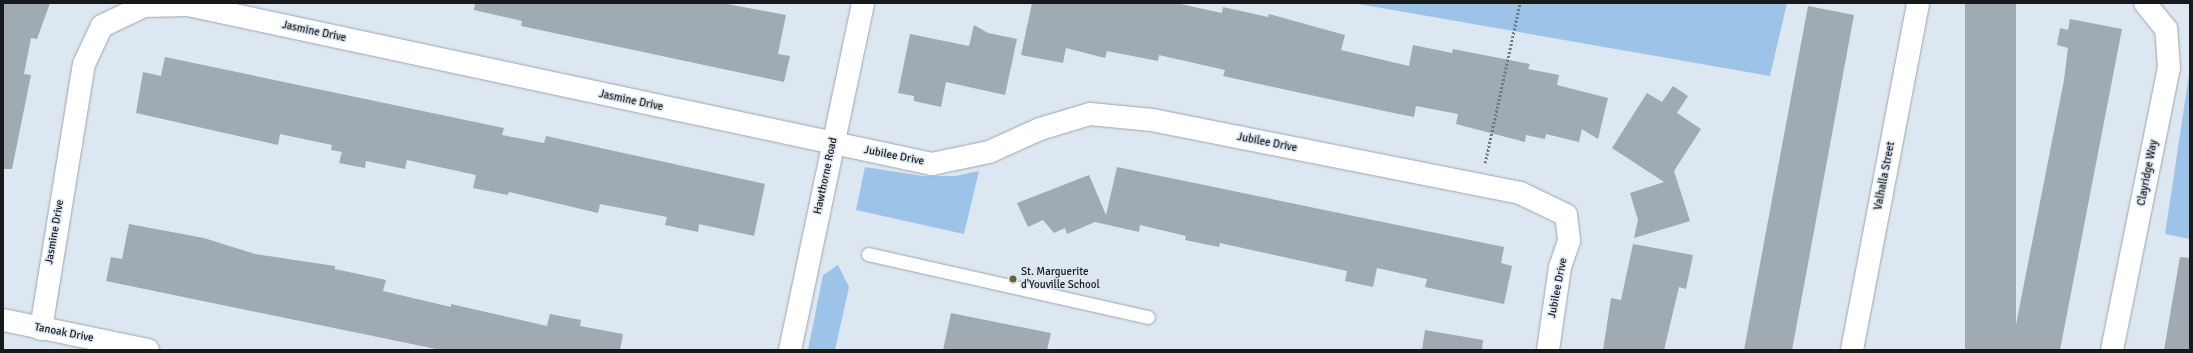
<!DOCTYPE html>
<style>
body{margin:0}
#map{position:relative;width:2193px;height:353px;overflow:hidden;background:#dde7f1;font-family:Signika,sans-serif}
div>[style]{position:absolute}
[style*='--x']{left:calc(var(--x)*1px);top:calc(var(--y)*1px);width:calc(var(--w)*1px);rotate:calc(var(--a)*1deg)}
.green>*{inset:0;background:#9ec3e9}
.building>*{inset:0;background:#a0aab3;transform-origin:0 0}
.path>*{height:2.5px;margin-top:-1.25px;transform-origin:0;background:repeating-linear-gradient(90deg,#70777d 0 2px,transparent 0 4px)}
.roads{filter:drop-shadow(0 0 1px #9ca6af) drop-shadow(0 0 1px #9ca6af)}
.lane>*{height:13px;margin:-6.5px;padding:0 6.5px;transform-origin:6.5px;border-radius:6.5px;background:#fff}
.street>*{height:22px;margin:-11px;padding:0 11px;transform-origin:11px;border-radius:11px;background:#fff}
.secondary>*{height:22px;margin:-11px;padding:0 11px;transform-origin:11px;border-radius:11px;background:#fff}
.dots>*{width:11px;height:11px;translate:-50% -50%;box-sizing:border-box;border:2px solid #dde7f1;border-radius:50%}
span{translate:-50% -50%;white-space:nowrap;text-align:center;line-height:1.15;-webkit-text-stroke:3px #dde7f1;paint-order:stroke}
.street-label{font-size:11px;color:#161a1d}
.poi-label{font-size:11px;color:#161a1d}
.left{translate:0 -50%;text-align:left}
.frame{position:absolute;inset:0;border:4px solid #161a1d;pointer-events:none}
</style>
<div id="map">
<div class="green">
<div style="clip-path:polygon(1353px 3px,1787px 3px,1770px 76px)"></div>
<div style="clip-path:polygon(2190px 68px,2190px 239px,2165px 234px)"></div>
<div style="clip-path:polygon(865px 167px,923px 176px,955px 176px,979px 171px,964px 234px,856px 210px)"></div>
<div style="clip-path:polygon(838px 265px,849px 287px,835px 350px,808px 350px,823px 275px)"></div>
</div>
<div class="building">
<div style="clip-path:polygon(3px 3px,50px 3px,37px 39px,31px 38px,24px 74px,31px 75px,12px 169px,3px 169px)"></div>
<div style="clip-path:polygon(475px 3px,722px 3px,786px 15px,778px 54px,790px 56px,784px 82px,521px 26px,522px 21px,474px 10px)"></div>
<div style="clip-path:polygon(1032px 3px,1176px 3px,1222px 13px,1223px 7px,1268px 17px,1269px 14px,1345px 35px,1341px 50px,1409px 66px,1413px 45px,1452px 53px,1453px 49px,1530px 64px,1528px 69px,1559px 75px,1557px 85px,1608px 98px,1598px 139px,1582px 129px,1579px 142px,1546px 134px,1545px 139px,1526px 135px,1525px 142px,1456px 124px,1458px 114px,1416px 106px,1414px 117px,1384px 111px,1223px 76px,1225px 70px,1159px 55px,1158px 61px,1107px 51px,1105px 58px,1066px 48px,1063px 63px,1021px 55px)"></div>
<div style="left:1965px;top:3px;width:51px;height:352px"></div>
<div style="clip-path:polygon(1808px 6px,1854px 15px,1800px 307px,1792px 350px,1744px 350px)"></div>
<div style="clip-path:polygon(2070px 19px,2122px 29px,2060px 350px,2011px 350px,2064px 80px,2068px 48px,2057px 45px,2060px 28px,2068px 30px)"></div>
<div style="clip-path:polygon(974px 25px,988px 33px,1017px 39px,1005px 95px,946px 82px,941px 107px,914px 101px,914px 96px,898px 93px,910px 34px,969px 46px)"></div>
<div style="clip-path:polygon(165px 57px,504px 128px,502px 135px,544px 143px,546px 136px,765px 184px,754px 236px,699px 224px,698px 232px,665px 225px,667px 217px,600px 204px,598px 213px,509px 192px,508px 195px,473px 188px,476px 175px,407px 160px,405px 169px,366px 161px,365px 168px,339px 163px,342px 152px,331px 150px,332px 145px,280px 134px,278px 145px,136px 113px,143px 72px,161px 76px)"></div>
<div style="clip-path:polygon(1673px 86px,1688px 96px,1677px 113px,1701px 129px,1674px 171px,1690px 221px,1634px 238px,1638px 220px,1630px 193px,1664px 182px,1612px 148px,1647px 93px,1662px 102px)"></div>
<div style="clip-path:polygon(1117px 167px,1504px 247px,1501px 263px,1512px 266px,1504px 304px,1425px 287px,1427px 279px,1377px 268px,1373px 287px,1345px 281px,1347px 271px,1220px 243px,1219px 247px,1185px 240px,1186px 236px,1140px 225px,1139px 232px,1095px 222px,1067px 234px,1065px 228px,1054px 233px,1043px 220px,1028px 227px,1017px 203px,1089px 175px,1106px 215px)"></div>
<div style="clip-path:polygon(129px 224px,204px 238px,255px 254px,335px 266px,335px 269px,386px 280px,383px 291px,451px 307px,451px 304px,547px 326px,550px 314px,581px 320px,580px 326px,623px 334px,620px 350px,441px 350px,106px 281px,111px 257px,122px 259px)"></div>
<div style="clip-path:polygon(1633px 244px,1693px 255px,1686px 289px,1679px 287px,1664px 350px,1603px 350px,1611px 298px,1621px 300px)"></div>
<div style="clip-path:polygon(2180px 257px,2190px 258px,2190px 350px,2164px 350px)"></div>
<div style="clip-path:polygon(951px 313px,1051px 333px,1047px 350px,943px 350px)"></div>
<div style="clip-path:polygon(1425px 330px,1483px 340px,1482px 350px,1422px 350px)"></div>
</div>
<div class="path">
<div style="--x:1485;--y:163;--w:164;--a:-77.7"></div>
</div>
<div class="roads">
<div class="lane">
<div style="--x:868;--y:254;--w:287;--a:12.7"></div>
</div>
<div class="street">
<div style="--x:3;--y:320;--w:148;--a:11.7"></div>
<div style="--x:41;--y:329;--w:268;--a:-80.8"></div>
<div style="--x:84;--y:64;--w:42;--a:-64.7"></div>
<div style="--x:102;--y:26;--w:47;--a:-25.5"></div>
<div style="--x:144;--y:6;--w:44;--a:-1.3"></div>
<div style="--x:188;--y:5;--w:761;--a:12.06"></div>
<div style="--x:932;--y:164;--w:58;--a:-11.9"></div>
<div style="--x:989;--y:152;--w:56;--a:-24.3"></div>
<div style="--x:1040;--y:129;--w:52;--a:-16.7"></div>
<div style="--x:1090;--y:114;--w:62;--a:5.5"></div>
<div style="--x:1152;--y:120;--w:375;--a:11.2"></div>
<div style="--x:1520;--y:193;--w:51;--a:25.6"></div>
<div style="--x:1566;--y:215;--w:26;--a:83"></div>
<div style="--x:1569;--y:241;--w:28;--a:109"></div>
<div style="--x:1560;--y:267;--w:84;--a:98.2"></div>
<div style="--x:1852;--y:350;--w:353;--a:-79.2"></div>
<div style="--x:2112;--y:350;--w:288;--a:-78.6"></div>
<div style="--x:2169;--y:68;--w:39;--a:-94"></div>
<div style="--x:2166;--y:29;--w:33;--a:-129"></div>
</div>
<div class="secondary">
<div style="--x:790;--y:350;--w:355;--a:-78.1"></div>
</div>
</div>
<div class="dots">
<div style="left:1013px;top:279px;background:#6c602d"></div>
</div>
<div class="street-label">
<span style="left:314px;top:32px;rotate:12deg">Jasmine Drive</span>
<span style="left:631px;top:101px;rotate:12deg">Jasmine Drive</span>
<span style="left:1267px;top:143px;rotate:11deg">Jubilee Drive</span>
<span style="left:894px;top:156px;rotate:11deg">Jubilee Drive</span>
<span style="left:2148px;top:173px;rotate:-79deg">Clayridge Way</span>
<span style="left:826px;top:176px;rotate:-78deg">Hawthorne Road</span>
<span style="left:1885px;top:176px;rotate:-79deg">Valhalla Street</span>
<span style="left:55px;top:232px;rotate:-80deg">Jasmine Drive</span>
<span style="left:1558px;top:288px;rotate:-79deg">Jubilee Drive</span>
<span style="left:64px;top:333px;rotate:11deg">Tanoak Drive</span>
</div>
<div class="poi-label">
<span class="left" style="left:1021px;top:279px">St. Marguerite<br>d'Youville School</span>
</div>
<div class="frame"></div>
</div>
